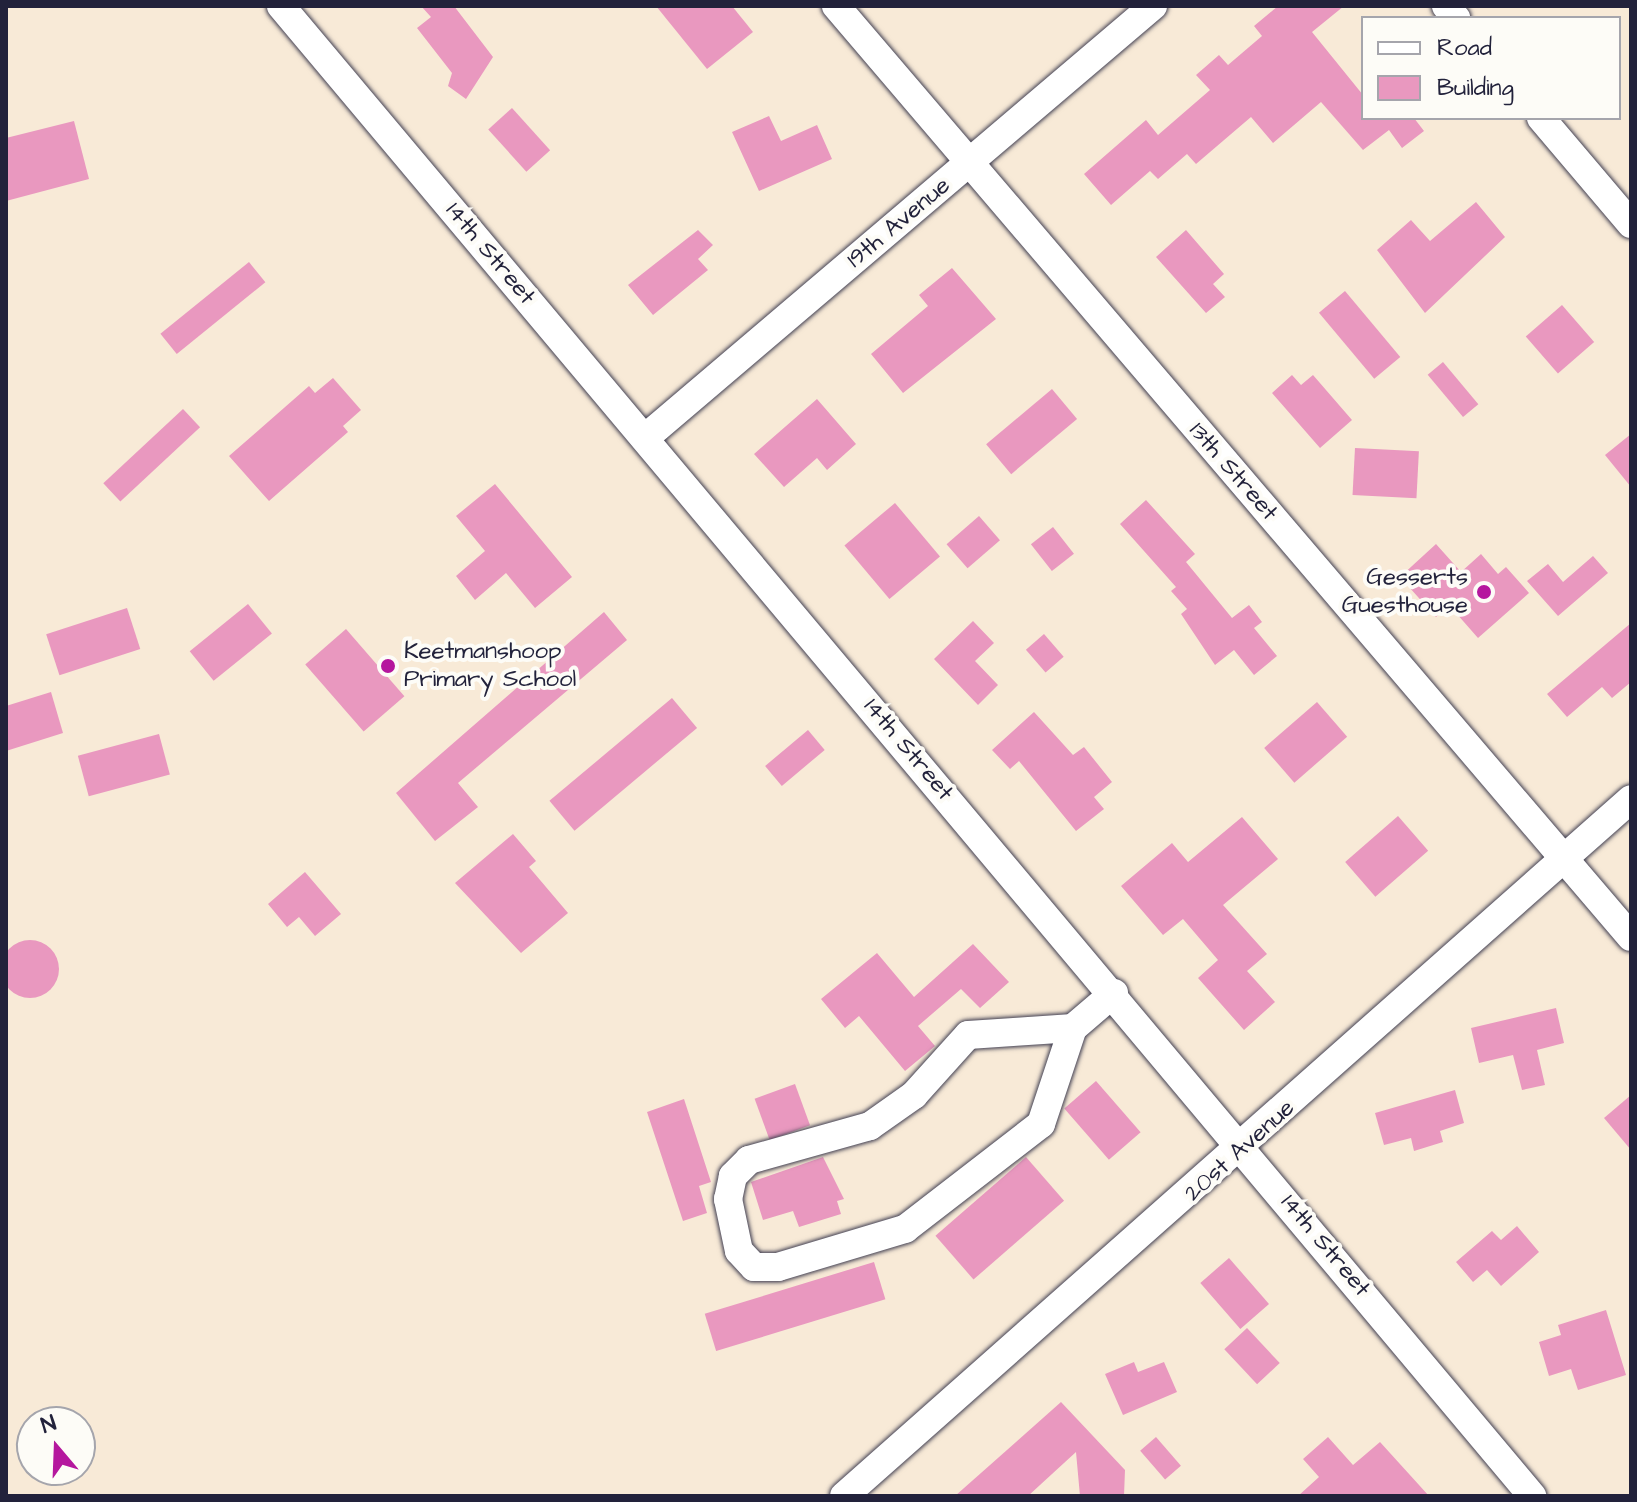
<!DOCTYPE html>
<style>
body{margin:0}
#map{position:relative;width:1637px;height:1502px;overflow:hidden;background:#f8ead7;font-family:"Architects Daughter",sans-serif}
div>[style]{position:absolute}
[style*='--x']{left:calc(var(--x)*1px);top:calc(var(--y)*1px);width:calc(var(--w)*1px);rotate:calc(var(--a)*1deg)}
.building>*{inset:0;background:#e998bf;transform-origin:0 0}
.round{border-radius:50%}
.roads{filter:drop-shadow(0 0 2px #424052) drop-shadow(0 0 2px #424052)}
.minor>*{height:28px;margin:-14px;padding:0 14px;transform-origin:14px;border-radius:14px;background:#fff}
.dots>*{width:22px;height:22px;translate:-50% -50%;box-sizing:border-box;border:4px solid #fdfcf7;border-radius:50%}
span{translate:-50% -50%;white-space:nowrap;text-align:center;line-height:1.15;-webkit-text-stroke:8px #fdfcf7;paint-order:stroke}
.street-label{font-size:24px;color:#22223b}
.poi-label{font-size:24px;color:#22223b}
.right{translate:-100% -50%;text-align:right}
.left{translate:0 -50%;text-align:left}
.frame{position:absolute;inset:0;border:8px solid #22223b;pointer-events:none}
.legend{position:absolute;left:1361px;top:16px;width:260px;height:104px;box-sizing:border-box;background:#fdfcf7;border:2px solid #a5a5ac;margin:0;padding:10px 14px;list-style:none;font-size:24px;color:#22223b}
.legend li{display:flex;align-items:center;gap:16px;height:40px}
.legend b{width:40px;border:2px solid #a5a5ac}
.north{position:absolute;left:16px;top:1406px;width:80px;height:80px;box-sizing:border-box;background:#fdfcf7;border:2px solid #a5a5ac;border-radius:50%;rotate:341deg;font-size:22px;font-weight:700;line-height:32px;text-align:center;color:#22223b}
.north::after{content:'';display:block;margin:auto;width:28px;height:36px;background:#b5179e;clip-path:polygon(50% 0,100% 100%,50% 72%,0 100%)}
</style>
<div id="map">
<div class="building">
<div style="clip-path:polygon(421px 6px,454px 6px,493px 57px,466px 99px,448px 86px,452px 73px,417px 28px,431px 17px)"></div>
<div style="clip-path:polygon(656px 6px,732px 6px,753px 32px,707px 69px)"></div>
<div style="clip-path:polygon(1278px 6px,1344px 6px,1312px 32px,1363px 95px,1363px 118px,1414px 118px,1424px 131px,1402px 148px,1389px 130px,1363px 150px,1321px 102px,1273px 143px,1251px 117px,1196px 164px,1187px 154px,1158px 179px,1150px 171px,1111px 205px,1084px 174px,1146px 120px,1158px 135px,1210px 90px,1196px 75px,1219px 55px,1228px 65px,1262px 36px,1254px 26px)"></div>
<div style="left:512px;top:108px;width:57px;height:32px;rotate:48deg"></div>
<div style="clip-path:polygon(769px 116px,781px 141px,817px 125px,832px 159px,759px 191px,732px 132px)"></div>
<div style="clip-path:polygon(74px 121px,89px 179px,6px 201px,6px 138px)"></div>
<div style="clip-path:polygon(1476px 202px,1505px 237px,1425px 313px,1377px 250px,1411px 220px,1430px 241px)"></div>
<div style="clip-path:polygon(698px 230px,713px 245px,698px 259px,708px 270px,653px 315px,628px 285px)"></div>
<div style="clip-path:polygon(1186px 230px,1224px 274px,1213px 284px,1225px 297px,1206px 313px,1156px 257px)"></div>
<div style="left:249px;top:262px;width:26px;height:114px;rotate:51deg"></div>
<div style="clip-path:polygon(952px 268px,996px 319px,903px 393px,871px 354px,928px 306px,919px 295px)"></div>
<div style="left:1345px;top:291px;width:86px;height:34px;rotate:50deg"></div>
<div style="left:1562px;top:305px;width:49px;height:48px;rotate:49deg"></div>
<div style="left:1443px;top:362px;width:55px;height:20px;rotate:50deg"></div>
<div style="clip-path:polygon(1292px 375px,1301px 385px,1313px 375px,1352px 420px,1320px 448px,1272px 393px)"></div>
<div style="clip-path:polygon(333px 378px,361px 410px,343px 426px,348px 432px,269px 501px,229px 456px,309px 386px,315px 393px)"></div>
<div style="left:1052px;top:389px;width:39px;height:86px;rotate:50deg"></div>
<div style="clip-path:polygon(817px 399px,856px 444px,827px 470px,817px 458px,784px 487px,754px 454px)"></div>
<div style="left:183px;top:409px;width:25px;height:109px;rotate:47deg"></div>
<div style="clip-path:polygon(1631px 434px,1631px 487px,1605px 455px)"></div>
<div style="left:1355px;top:448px;width:64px;height:47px;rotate:3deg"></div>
<div style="clip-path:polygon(495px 484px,572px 577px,535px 608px,506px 573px,475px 600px,456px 576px,485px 551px,456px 516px)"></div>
<div style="clip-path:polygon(1146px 500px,1195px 554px,1186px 562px,1232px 618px,1249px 605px,1262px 622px,1254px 628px,1277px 656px,1254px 675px,1234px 650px,1215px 665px,1181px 614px,1187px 609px,1171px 591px,1176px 587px,1120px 524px)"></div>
<div style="left:895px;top:503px;width:70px;height:66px;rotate:50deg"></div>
<div style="left:979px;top:516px;width:32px;height:43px;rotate:49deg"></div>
<div style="left:1053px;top:527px;width:34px;height:28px;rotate:52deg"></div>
<div style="clip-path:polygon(1436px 544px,1461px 572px,1481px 554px,1498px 574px,1506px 567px,1529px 593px,1478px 638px,1449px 605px,1436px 617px,1400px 577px)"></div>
<div style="clip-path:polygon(1593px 556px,1608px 573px,1558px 616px,1527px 581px,1548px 564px,1563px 582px)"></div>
<div style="left:248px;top:604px;width:38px;height:75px;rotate:51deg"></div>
<div style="left:127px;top:608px;width:43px;height:85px;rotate:72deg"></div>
<div style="clip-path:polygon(604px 612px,627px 640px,458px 783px,478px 807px,435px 841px,396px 793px)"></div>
<div style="clip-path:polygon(973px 621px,994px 643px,975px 661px,998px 685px,978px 705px,934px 659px)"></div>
<div style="clip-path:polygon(1631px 623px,1631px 682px,1612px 698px,1602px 687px,1567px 717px,1547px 694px)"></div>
<div style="left:346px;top:629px;width:89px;height:54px;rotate:49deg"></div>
<div style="left:1044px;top:634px;width:30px;height:24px;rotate:49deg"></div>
<div style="clip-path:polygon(51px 692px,63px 733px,6px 751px,6px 706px)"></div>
<div style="left:672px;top:698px;width:39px;height:160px;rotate:50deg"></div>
<div style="left:1317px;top:702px;width:46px;height:70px;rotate:49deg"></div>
<div style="clip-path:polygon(1034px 712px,1073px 755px,1084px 747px,1112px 782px,1094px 797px,1104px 809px,1076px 831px,1019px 761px,1010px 769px,992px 750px)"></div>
<div style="left:808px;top:730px;width:26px;height:56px;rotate:50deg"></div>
<div style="left:159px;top:734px;width:42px;height:84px;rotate:75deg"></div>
<div style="left:1398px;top:816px;width:46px;height:70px;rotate:49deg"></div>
<div style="clip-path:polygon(1242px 817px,1278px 859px,1223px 905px,1267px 954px,1247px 971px,1275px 1002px,1244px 1030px,1198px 978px,1218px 960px,1183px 919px,1163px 935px,1121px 886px,1172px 843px,1188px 862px)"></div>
<div style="clip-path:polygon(513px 834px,536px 861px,529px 867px,568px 913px,521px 953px,455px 883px)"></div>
<div style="clip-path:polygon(305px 872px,341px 914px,315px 936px,299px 917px,287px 927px,268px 904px)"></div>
<div class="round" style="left:1px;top:940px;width:58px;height:58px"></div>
<div style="clip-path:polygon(973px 944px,1009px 982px,980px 1008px,961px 989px,918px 1026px,935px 1046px,905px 1071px,859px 1016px,845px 1028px,821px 999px,877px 953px,914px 997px)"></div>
<div style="clip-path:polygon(1556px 1008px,1564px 1043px,1537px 1050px,1545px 1085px,1522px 1090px,1513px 1055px,1479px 1063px,1471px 1028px)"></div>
<div style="left:1096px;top:1081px;width:68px;height:42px;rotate:49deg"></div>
<div style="left:795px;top:1084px;width:44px;height:43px;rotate:70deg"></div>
<div style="clip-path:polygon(1455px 1090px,1464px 1123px,1440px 1131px,1443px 1142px,1414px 1151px,1411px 1138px,1384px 1145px,1375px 1113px)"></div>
<div style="clip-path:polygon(1631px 1095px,1631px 1150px,1604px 1118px)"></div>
<div style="clip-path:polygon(684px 1099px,711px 1182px,699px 1186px,707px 1213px,683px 1221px,647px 1112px)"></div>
<div style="clip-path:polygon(823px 1157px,844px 1199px,837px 1201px,841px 1214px,799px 1227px,793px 1211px,763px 1220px,751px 1182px)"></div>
<div style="left:1026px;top:1157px;width:58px;height:120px;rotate:49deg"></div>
<div style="clip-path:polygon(1517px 1226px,1539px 1252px,1501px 1286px,1487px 1270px,1473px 1282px,1456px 1262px,1492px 1231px,1501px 1240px)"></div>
<div style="left:1229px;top:1258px;width:61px;height:38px;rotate:49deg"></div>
<div style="left:874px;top:1262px;width:39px;height:177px;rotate:73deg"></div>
<div style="clip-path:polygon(1606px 1310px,1626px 1375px,1578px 1390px,1571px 1369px,1549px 1376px,1539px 1342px,1561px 1335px,1558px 1325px)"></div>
<div style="left:1247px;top:1328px;width:48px;height:31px;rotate:47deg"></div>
<div style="clip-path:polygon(1134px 1362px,1138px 1372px,1164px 1362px,1177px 1392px,1123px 1415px,1105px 1374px)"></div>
<div style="clip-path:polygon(1061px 1402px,1125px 1470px,1124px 1496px,1080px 1496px,1076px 1452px,1028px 1496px,955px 1496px)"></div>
<div style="left:1156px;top:1437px;width:38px;height:21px;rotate:49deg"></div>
<div style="clip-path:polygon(1328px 1437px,1353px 1465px,1380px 1442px,1429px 1496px,1298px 1496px,1319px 1477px,1303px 1459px)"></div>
</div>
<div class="roads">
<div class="minor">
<div style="--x:281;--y:6;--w:1946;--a:49.98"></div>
<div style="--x:836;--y:6;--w:1224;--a:49.51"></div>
<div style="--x:1446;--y:6;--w:16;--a:50"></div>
<div style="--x:1541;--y:118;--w:139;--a:49.7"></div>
<div style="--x:645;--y:438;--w:667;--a:-40.38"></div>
<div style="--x:1073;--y:1028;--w:105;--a:176.2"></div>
<div style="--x:968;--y:1035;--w:81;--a:132"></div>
<div style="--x:914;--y:1095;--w:54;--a:144.8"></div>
<div style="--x:870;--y:1126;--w:126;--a:164.3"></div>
<div style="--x:749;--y:1160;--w:23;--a:135"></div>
<div style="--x:733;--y:1176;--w:24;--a:102"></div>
<div style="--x:728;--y:1199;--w:53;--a:78.1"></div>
<div style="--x:739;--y:1251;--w:22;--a:47"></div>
<div style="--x:754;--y:1267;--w:24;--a:0"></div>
<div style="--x:778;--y:1267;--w:133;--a:-16.7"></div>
<div style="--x:905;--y:1229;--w:172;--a:-37.7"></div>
<div style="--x:1041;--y:1124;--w:101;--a:-71.6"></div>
<div style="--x:1073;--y:1028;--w:54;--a:-40.5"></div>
<div style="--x:844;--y:1496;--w:1051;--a:-41.53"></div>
</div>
</div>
<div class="dots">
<div style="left:1484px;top:592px;background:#b5179e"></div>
<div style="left:388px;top:666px;background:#b5179e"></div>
</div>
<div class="street-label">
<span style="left:899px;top:223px;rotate:-40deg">19th Avenue</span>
<span style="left:490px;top:254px;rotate:50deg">14th Street</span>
<span style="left:1233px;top:472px;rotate:49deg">13th Street</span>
<span style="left:908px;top:750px;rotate:50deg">14th Street</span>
<span style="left:1240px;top:1151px;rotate:-42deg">20st Avenue</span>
<span style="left:1325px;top:1246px;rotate:50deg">14th Street</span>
</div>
<div class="poi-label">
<span class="right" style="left:1468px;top:592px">Gesserts<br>Guesthouse</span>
<span class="left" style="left:404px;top:666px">Keetmanshoop<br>Primary School</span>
</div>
<div class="frame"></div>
<ul class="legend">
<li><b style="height:10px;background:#fff"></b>Road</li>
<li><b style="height:22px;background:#e998bf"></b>Building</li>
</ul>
<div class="north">N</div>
</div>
